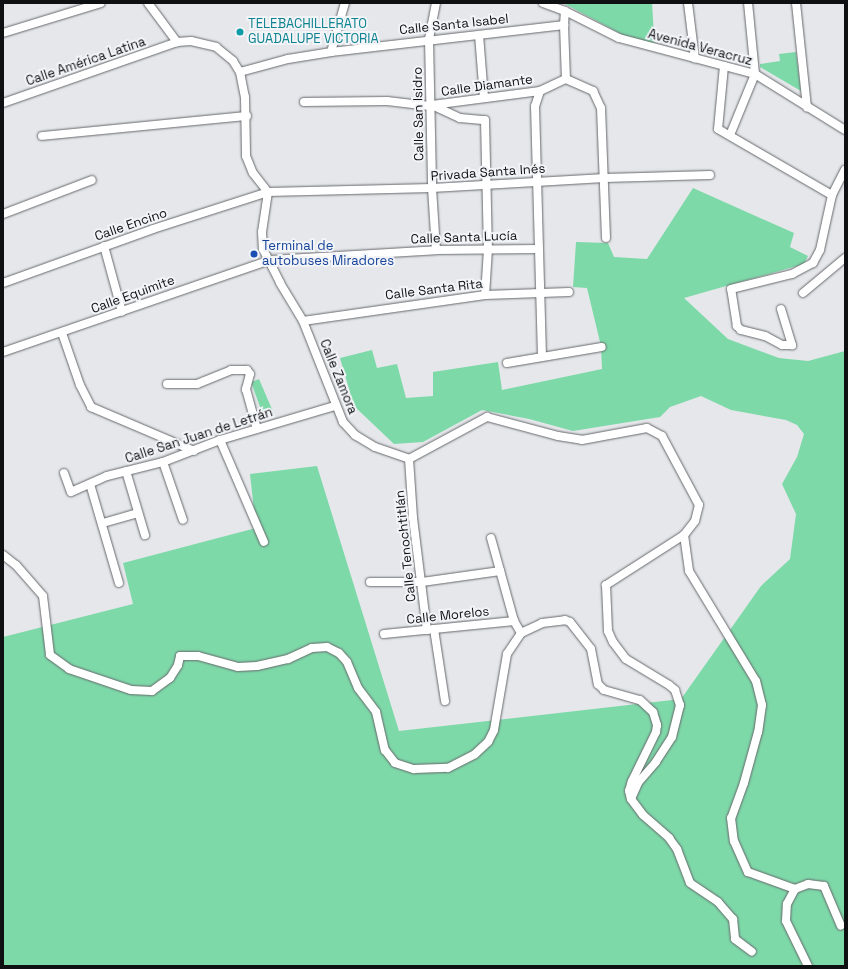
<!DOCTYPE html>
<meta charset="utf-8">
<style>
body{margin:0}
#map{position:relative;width:848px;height:969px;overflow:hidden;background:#e5e7eb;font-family:"Space Grotesk",sans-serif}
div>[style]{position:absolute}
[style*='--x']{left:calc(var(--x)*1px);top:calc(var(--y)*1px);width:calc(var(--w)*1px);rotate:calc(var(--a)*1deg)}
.green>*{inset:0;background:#7ed9a9}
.roads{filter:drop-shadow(0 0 1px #66686b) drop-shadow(0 0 1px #66686b)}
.minor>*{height:8px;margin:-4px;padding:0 4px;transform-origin:4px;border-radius:4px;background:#fff}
.dots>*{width:11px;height:11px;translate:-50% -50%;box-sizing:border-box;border:2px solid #f2f4f8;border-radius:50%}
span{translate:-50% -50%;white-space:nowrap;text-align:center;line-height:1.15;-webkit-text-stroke:4px #f2f4f8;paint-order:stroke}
.culture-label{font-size:13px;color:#0d838f}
.left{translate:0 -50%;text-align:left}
.street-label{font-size:13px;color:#0f1011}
.transit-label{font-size:13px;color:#164399}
.frame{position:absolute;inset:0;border:4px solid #0f1011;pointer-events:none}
</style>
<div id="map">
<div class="green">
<div style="clip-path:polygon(563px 3px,652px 3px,655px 52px)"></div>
<div style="clip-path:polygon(796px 52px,801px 91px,760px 67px,760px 64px,780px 61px,779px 54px)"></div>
<div style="clip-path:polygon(693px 188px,794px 233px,790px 247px,808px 256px,804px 264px,684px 298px,728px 339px,779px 358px,808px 361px,845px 351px,845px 966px,3px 966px,3px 637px,133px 604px,123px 563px,256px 528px,250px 474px,317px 466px,399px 731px,681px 699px,761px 586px,790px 559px,796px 514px,782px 484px,797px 457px,804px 434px,797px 425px,786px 420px,731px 410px,701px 396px,670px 407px,660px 417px,573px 431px,529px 419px,482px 410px,423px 442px,394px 444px,354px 406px,340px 358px,372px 350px,377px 368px,397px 364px,406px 398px,433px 396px,433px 372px,498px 362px,502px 390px,602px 369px,601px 346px,587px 288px,573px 287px,576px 242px,608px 243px,614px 257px,647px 259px)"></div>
<div style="clip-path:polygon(259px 379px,274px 414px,264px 418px,251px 382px)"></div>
</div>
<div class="roads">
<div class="minor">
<div style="--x:148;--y:3;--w:49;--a:53.4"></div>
<div style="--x:436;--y:3;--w:37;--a:101"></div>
<div style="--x:429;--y:39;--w:149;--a:88.8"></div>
<div style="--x:432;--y:188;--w:62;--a:86.3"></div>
<div style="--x:543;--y:3;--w:23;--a:20"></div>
<div style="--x:565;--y:11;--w:60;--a:26.6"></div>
<div style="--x:619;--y:38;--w:141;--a:14.8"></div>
<div style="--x:755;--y:74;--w:106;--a:31.9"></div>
<div style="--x:688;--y:3;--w:56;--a:82.9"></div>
<div style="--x:796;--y:3;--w:105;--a:84"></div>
<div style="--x:564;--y:25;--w:54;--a:87.9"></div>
<div style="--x:3;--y:33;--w:102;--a:-17"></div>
<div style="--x:479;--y:35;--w:62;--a:85.4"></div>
<div style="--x:331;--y:52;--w:51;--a:-74.1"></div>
<div style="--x:724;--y:66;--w:63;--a:95.4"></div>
<div style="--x:718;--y:129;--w:132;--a:30.1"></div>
<div style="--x:240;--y:72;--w:50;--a:-15.2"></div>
<div style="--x:288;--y:59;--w:44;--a:-9.2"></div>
<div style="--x:331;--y:52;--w:235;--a:-6.6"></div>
<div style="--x:564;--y:25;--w:14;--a:-86"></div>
<div style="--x:566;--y:79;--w:30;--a:24"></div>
<div style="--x:593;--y:91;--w:19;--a:65"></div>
<div style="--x:601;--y:108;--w:130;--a:87.8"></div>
<div style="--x:540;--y:91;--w:16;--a:108"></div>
<div style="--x:535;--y:106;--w:250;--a:88.4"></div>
<div style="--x:304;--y:102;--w:83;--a:-0.7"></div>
<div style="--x:387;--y:101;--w:43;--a:6.6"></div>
<div style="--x:3;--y:103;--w:184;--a:-19.3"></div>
<div style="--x:177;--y:42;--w:14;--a:-4"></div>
<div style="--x:191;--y:41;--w:26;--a:13"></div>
<div style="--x:216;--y:47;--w:22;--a:39"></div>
<div style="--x:233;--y:61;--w:13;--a:58"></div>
<div style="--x:240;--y:72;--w:25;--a:79"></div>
<div style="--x:245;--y:97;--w:59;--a:89"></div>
<div style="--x:246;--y:156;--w:18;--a:68"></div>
<div style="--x:253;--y:173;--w:24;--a:52"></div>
<div style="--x:268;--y:192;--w:40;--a:98.5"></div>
<div style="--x:262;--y:232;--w:17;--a:87"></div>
<div style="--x:263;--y:249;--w:38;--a:63"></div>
<div style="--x:280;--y:283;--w:44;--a:58.8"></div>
<div style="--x:303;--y:321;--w:109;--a:68.4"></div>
<div style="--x:343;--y:422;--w:18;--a:47"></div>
<div style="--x:355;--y:435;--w:23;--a:31"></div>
<div style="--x:375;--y:447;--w:36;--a:19"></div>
<div style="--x:432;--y:105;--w:31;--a:25"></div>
<div style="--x:460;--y:118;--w:25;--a:5"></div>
<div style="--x:485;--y:120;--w:129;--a:88.7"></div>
<div style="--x:488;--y:249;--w:46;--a:93.7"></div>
<div style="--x:432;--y:105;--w:109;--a:-7.4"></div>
<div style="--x:540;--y:91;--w:29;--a:-25"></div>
<div style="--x:730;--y:135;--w:66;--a:-67.7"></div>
<div style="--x:755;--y:74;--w:71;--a:-95.6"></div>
<div style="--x:42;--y:136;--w:206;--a:-5.6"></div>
<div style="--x:3;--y:214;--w:95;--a:-20.9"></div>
<div style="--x:104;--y:246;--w:68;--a:74.7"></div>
<div style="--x:3;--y:283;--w:159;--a:-19.8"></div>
<div style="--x:153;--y:229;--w:121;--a:-17.8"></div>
<div style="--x:268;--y:192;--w:164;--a:-1.4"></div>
<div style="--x:432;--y:188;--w:173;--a:-3.3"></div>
<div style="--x:605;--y:178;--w:105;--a:-1.6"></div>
<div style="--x:803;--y:293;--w:55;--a:-39.8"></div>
<div style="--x:781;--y:309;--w:38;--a:73"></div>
<div style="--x:792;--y:345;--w:10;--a:180"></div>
<div style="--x:782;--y:345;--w:19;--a:-152"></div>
<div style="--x:765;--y:336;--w:25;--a:-166"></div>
<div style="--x:741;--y:330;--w:6;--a:-135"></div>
<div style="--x:737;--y:326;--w:37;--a:-99"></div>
<div style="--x:731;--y:289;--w:63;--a:-13.8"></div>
<div style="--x:792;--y:274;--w:24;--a:-28"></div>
<div style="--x:813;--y:263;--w:15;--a:-62"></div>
<div style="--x:820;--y:250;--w:56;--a:-77.7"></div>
<div style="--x:832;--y:195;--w:28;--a:-63"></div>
<div style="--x:303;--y:321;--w:184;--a:-8.1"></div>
<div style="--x:485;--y:295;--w:84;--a:-2"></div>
<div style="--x:62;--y:333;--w:55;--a:70.9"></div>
<div style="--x:80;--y:385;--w:25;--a:63"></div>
<div style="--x:91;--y:407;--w:112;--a:23.1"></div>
<div style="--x:3;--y:352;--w:282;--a:-19"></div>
<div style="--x:270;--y:260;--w:166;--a:-3.4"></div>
<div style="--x:436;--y:250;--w:103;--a:-0.6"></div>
<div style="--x:507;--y:363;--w:96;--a:-9.6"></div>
<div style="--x:167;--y:384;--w:30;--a:0"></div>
<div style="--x:197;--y:384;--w:37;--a:-22"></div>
<div style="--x:231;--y:370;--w:16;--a:0"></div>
<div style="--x:247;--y:370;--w:5;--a:53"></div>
<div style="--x:250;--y:374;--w:16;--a:105"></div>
<div style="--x:246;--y:389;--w:41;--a:74.6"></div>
<div style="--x:220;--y:440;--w:111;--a:66.7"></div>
<div style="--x:409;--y:459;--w:89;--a:-28.3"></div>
<div style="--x:487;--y:417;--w:73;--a:15"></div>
<div style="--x:558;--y:436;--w:24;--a:9"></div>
<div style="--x:582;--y:440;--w:66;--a:-10.5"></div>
<div style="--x:647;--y:428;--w:17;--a:28"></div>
<div style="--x:662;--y:436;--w:78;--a:61.8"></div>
<div style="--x:699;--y:505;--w:16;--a:104"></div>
<div style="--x:695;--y:521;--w:18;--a:128"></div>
<div style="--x:684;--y:535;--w:93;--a:147.3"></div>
<div style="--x:606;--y:585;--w:46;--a:87.5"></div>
<div style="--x:608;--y:631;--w:12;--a:66"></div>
<div style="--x:613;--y:642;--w:21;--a:53"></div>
<div style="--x:626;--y:659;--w:50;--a:31.2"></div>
<div style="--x:669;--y:685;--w:8;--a:40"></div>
<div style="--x:675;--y:690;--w:16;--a:72"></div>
<div style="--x:680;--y:705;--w:33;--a:104"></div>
<div style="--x:672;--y:737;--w:30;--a:123"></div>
<div style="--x:656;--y:762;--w:28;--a:131"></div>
<div style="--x:638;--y:783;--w:17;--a:114"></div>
<div style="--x:631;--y:799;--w:20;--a:53"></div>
<div style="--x:643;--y:815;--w:35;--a:41"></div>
<div style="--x:669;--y:838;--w:14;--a:54"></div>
<div style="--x:677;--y:849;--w:36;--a:69"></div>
<div style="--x:690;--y:883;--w:34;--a:34"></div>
<div style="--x:718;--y:902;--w:23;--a:49"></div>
<div style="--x:733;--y:919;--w:20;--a:84"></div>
<div style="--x:735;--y:939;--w:21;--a:37"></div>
<div style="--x:409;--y:459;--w:59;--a:86.1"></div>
<div style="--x:413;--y:518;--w:113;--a:82.9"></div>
<div style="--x:163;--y:462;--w:61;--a:71"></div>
<div style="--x:126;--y:471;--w:67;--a:73.5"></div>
<div style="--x:64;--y:473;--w:20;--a:70"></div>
<div style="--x:71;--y:492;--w:39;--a:-24"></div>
<div style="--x:107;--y:476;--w:58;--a:-14"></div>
<div style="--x:163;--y:462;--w:61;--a:-21.1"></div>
<div style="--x:220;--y:440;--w:120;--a:-16.5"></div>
<div style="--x:90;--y:484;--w:103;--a:73.7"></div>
<div style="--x:103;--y:523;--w:35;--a:-16"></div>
<div style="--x:684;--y:535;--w:36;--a:82"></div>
<div style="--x:689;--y:571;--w:129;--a:58.7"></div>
<div style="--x:756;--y:681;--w:25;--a:76"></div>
<div style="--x:762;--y:705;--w:27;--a:98"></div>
<div style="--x:758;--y:732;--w:53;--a:105.4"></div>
<div style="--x:744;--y:783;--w:37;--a:110"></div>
<div style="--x:731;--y:818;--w:23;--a:83"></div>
<div style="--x:734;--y:841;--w:34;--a:66"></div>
<div style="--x:748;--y:872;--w:50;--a:19.9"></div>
<div style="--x:491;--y:538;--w:86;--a:74.5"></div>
<div style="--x:514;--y:621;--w:14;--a:60"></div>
<div style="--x:3;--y:555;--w:16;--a:38"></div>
<div style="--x:16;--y:565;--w:41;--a:48.9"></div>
<div style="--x:43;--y:596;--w:59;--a:83.2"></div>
<div style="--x:50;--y:655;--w:24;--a:36"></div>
<div style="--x:69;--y:669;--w:65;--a:18.7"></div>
<div style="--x:131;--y:690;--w:21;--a:3"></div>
<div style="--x:152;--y:691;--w:22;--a:-36"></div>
<div style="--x:170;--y:678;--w:15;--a:-58"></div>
<div style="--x:178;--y:665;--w:9;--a:-77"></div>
<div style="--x:180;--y:656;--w:18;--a:0"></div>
<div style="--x:198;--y:656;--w:41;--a:15.4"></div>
<div style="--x:238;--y:667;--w:19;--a:-3"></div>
<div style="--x:257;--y:666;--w:32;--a:-13"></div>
<div style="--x:288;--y:659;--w:26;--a:-25"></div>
<div style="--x:312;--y:648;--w:15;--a:-4"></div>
<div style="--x:327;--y:647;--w:13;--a:27"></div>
<div style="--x:339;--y:653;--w:12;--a:48"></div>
<div style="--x:347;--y:662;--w:28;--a:67"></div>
<div style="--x:358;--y:688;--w:30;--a:53"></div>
<div style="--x:376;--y:712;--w:39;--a:77"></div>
<div style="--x:385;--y:750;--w:16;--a:52"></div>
<div style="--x:395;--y:763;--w:20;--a:18"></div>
<div style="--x:414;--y:769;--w:34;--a:-2"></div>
<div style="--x:448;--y:768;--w:30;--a:-27"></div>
<div style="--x:475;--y:754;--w:18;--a:-43"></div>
<div style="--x:488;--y:742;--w:13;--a:-63"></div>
<div style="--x:494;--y:730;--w:77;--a:-80.3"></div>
<div style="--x:507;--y:654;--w:25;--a:-56"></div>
<div style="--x:521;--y:633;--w:23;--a:-25"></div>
<div style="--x:542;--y:623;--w:23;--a:-7"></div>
<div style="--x:565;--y:620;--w:5;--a:22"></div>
<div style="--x:570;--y:622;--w:34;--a:52"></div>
<div style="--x:591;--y:649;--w:36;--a:79"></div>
<div style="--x:598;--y:684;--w:8;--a:45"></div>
<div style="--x:604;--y:690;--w:37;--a:16"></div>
<div style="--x:640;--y:700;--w:18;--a:43"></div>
<div style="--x:653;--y:712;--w:14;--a:73"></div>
<div style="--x:657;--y:725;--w:7;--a:98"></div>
<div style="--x:656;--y:732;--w:55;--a:116.1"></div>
<div style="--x:632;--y:781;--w:10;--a:107"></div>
<div style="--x:629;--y:791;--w:8;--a:76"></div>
<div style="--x:370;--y:582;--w:52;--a:0"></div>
<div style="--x:422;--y:582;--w:79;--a:-8"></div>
<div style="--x:434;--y:629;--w:73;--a:81.3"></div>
<div style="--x:384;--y:634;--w:131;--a:-5.7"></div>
<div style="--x:808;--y:966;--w:50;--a:-116.1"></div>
<div style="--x:786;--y:921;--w:17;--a:-87"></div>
<div style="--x:787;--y:904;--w:17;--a:-62"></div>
<div style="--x:795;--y:889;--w:14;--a:-21"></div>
<div style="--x:808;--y:884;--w:16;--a:7"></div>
<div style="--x:824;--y:886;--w:43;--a:67"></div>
</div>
</div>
<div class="dots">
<div style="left:240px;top:32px;background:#0f9aa8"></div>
<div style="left:254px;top:254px;background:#1a4fb4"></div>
</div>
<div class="culture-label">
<span class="left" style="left:248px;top:32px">TELEBACHILLERATO<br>GUADALUPE VICTORIA</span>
</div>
<div class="street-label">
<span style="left:454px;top:25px;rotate:-6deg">Calle Santa Isabel</span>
<span style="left:700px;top:48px;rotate:15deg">Avenida Veracruz</span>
<span style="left:86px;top:62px;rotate:-19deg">Calle América Latina</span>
<span style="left:487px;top:86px;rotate:-8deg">Calle Diamante</span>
<span style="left:419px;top:114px;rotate:-91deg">Calle San Isidro</span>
<span style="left:488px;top:173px;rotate:-4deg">Privada Santa Inés</span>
<span style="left:131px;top:225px;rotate:-19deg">Calle Encino</span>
<span style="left:464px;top:238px;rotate:-2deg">Calle Santa Lucía</span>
<span style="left:434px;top:290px;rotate:-7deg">Calle Santa Rita</span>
<span style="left:133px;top:295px;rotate:-20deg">Calle Equimite</span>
<span style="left:338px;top:377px;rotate:68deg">Calle Zamora</span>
<span style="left:199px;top:436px;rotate:-18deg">Calle San Juan de Letrán</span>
<span style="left:406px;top:546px;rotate:-96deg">Calle Tenochtitlán</span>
<span style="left:448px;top:616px;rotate:-6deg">Calle Morelos</span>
</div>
<div class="transit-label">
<span class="left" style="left:262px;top:254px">Terminal de<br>autobuses Miradores</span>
</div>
<div class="frame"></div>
</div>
